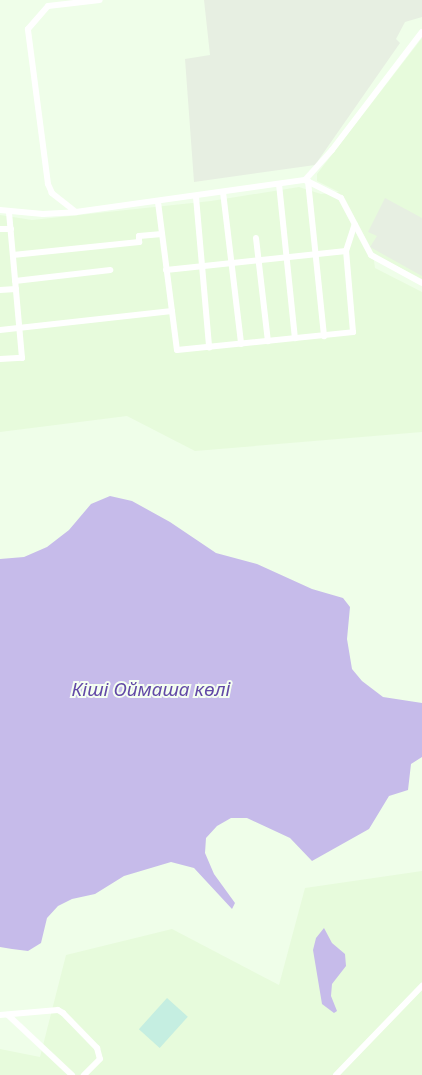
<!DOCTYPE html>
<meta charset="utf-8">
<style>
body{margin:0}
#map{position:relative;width:422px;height:1075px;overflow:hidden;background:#effee9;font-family:"Noto Sans",sans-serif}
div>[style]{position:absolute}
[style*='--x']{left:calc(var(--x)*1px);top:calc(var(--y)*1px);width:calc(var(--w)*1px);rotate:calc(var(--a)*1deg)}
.residential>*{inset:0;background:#e7fbdc}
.industrial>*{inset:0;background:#e7efe2}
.green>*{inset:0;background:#c5eee1;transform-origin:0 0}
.water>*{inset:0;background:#c6bbea}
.minor>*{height:6px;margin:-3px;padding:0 3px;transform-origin:3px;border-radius:3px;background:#fff}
span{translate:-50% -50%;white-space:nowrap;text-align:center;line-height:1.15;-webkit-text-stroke:4px #f5fff1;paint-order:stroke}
.water-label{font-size:19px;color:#6249a6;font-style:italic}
</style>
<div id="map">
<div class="residential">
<div style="clip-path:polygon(422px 38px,422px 279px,373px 254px,375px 268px,422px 292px,422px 432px,195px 451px,127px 416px,0 432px,0 215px,32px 220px,211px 201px,299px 187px,321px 194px,339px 192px,317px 181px,317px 174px)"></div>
<div style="clip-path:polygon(422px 871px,422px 1075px,0 1075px,0 1049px,40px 1057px,66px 955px,172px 929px,279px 985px,305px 888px)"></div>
</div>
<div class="industrial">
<div style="clip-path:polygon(204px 0,422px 0,422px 17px,405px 22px,396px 39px,400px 43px,315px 165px,194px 182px,185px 59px,210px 55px)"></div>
<div style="clip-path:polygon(385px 198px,422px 218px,422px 276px,370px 247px,377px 236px,368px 232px)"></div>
</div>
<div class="green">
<div style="left:167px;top:998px;width:28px;height:42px;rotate:42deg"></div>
</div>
<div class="water">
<div style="clip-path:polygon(110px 496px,132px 501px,170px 522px,216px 553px,257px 564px,312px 589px,343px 598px,350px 607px,347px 639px,352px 669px,362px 681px,383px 697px,422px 703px,422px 757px,411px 764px,408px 790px,389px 796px,369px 829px,312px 861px,290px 838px,247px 818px,231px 818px,217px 826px,206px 838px,205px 853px,214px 874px,235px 903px,232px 909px,194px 868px,171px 862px,124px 876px,95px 894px,72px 899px,58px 906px,47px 918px,41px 943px,28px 951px,12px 949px,0 947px,0 559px,24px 557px,47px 547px,69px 530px,91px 504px)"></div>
<div style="clip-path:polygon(324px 928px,332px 943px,345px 954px,346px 966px,332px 984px,331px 996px,337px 1011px,334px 1013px,322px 1004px,313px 950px,316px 938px)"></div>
</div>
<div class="minor">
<div style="--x:305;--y:180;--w:40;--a:26.6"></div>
<div style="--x:341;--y:198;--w:64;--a:62.2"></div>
<div style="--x:371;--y:255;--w:58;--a:28.8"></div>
<div style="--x:308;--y:181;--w:156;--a:84.1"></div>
<div style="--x:279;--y:184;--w:155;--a:84.1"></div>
<div style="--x:223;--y:192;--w:153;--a:83.2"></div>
<div style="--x:196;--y:197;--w:151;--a:85"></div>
<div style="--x:158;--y:202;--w:149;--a:82.7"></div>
<div style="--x:177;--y:350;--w:177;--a:-5.8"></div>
<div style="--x:353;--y:332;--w:81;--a:-94.9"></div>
<div style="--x:346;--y:251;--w:28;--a:-72"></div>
<div style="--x:0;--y:210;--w:43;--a:5.3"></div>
<div style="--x:43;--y:214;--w:33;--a:-3"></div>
<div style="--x:76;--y:212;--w:231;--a:-8"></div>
<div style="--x:305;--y:180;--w:40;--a:-48"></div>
<div style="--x:332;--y:150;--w:148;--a:-52.7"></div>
<div style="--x:76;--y:212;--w:31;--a:-142"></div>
<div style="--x:52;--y:193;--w:10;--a:-114"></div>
<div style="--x:48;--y:184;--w:156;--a:-97.4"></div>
<div style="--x:28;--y:29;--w:30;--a:-49"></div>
<div style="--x:48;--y:6;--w:52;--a:-6.6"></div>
<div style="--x:0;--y:229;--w:11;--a:0"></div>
<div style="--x:256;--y:238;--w:104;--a:83.4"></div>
<div style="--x:13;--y:255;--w:127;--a:-5.9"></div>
<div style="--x:139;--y:242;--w:6;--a:-90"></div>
<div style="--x:139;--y:236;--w:23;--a:-5"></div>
<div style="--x:166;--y:270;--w:181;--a:-6"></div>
<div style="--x:15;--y:281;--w:96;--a:-6.6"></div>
<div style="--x:0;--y:290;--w:16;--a:-4"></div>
<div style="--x:0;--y:330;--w:173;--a:-6.3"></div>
<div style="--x:0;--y:359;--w:22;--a:-3"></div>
<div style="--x:22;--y:358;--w:147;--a:-95.1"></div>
<div style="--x:0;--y:1015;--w:58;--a:-4.9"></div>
<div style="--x:58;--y:1010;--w:6;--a:31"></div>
<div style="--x:63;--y:1013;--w:49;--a:45.8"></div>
<div style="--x:97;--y:1048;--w:11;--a:75"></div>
<div style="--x:100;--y:1059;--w:23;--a:135"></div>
<div style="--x:8;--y:1015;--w:88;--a:43.2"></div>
<div style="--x:336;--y:1075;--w:124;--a:-46"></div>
</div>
<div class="water-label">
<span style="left:151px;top:690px">Кіші Оймаша көлi</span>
</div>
</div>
